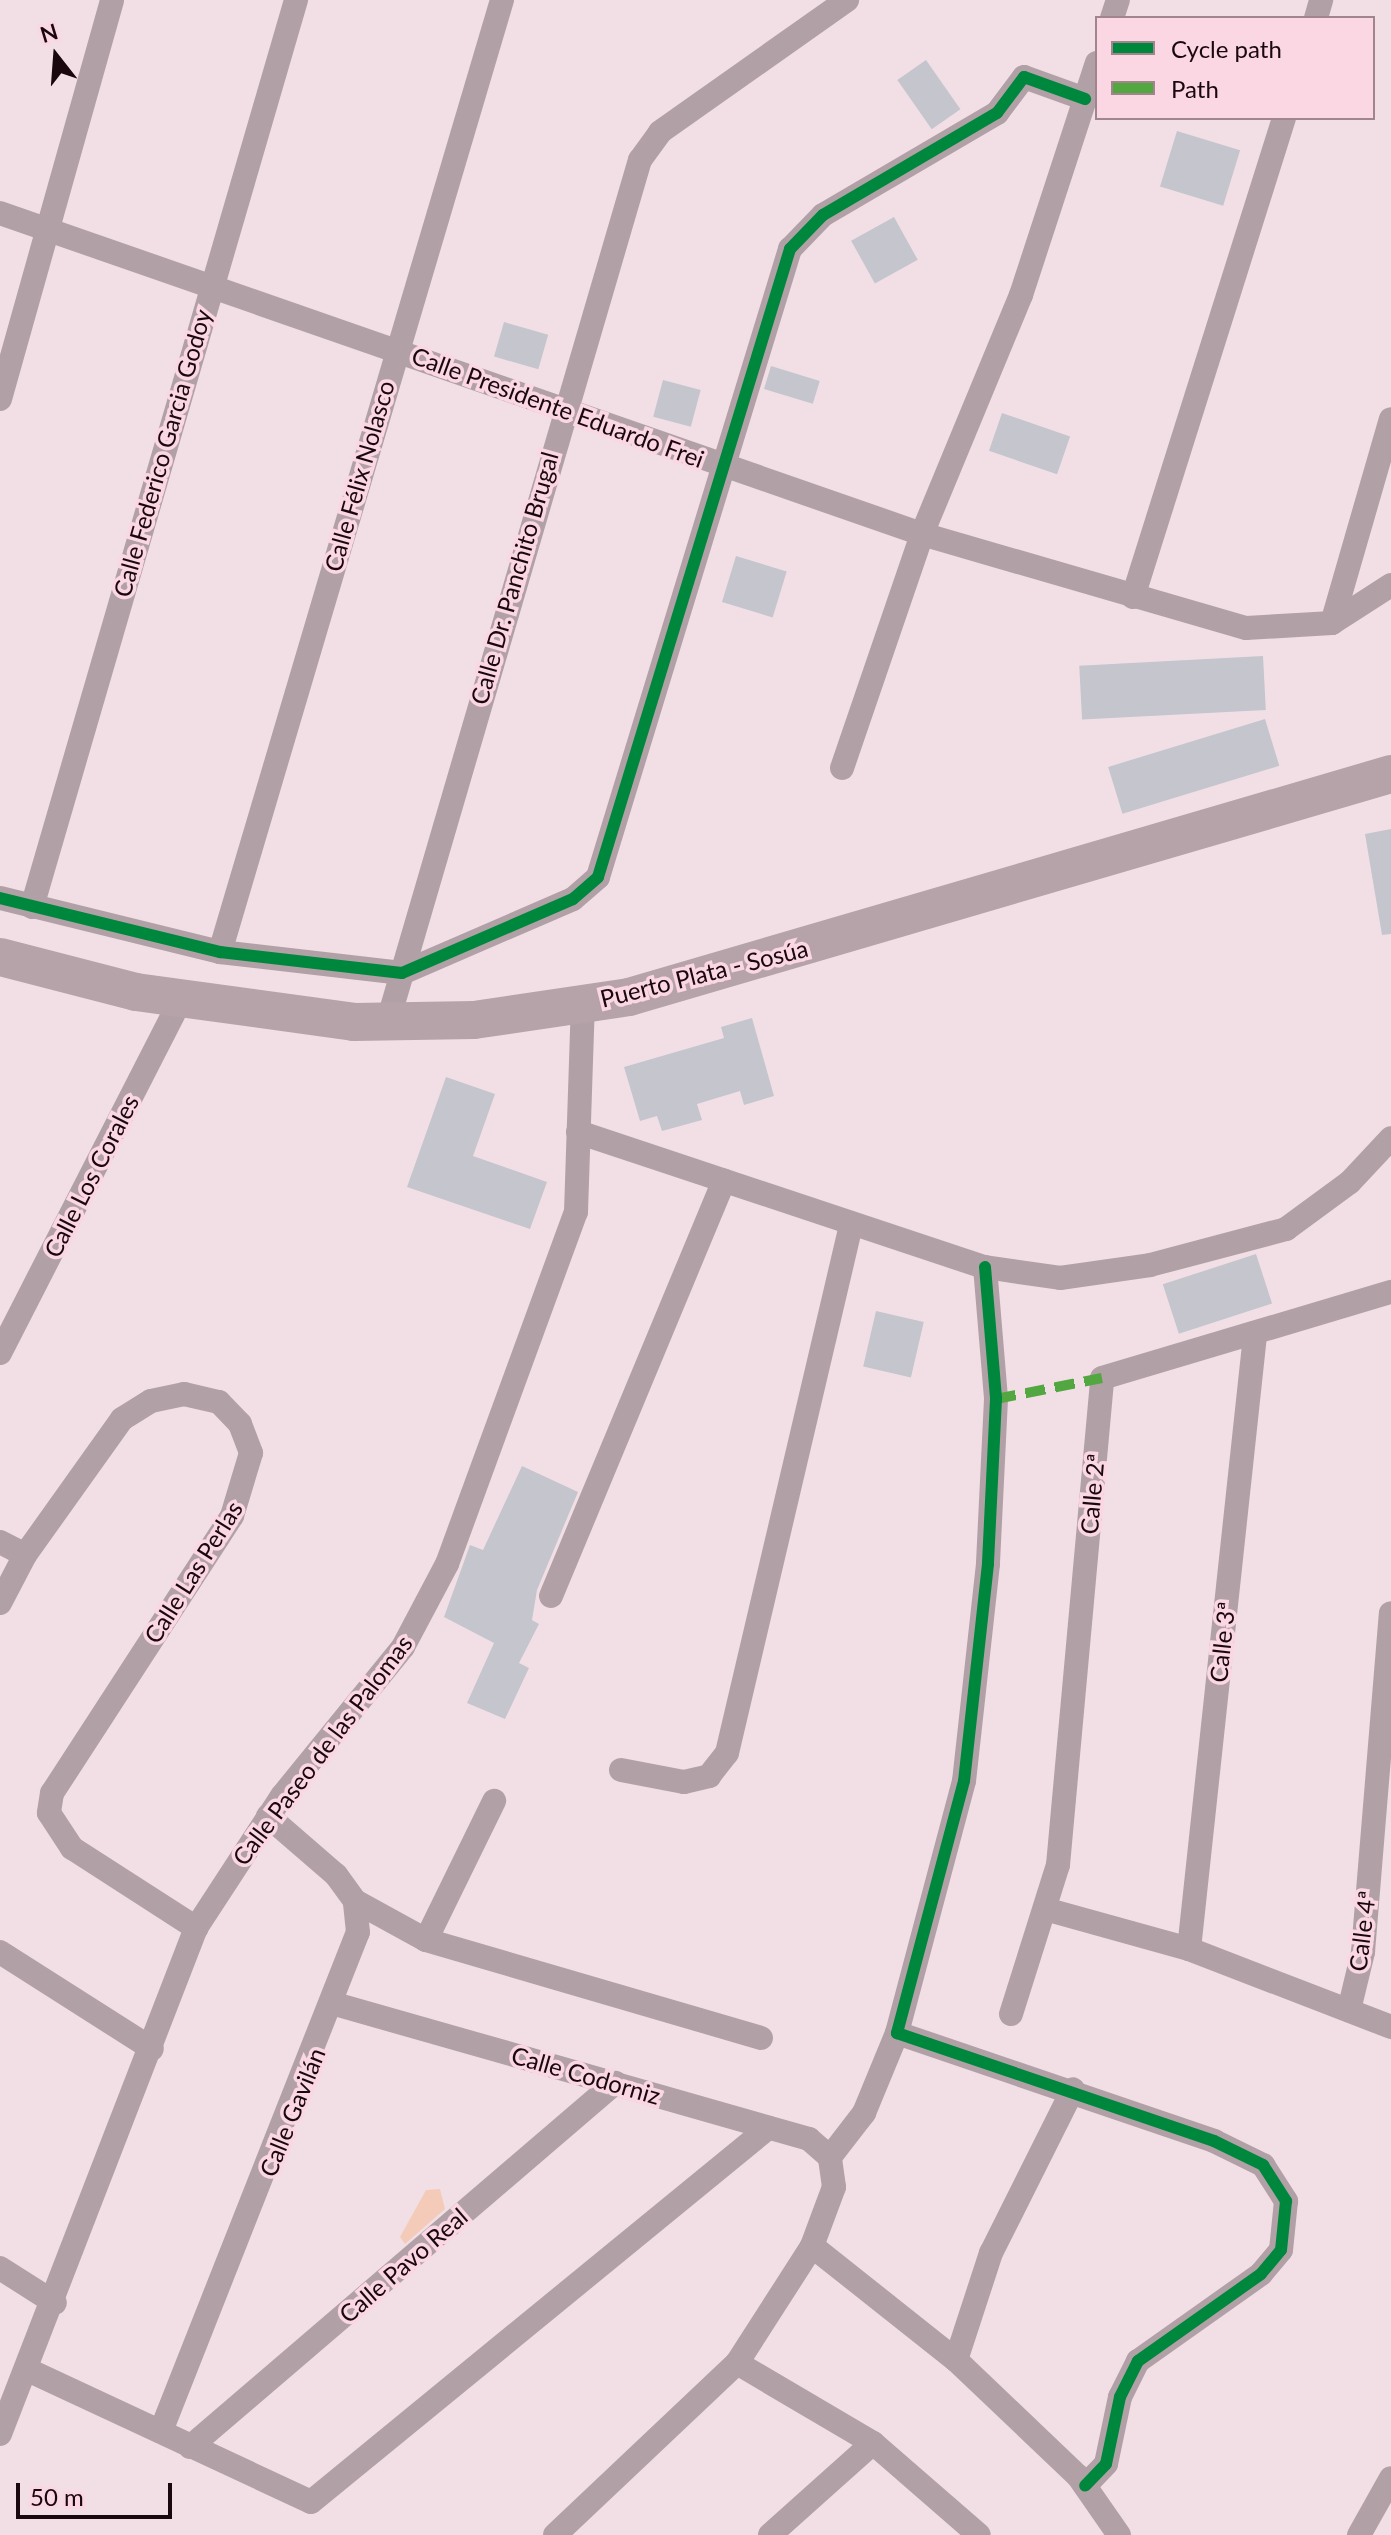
<!DOCTYPE html>
<meta charset="utf-8">
<style>
body{margin:0}
#map{position:relative;width:1391px;height:2535px;overflow:hidden;background:#f2dfe6;font-family:Lato,sans-serif}
div>[style]{position:absolute}
[style*='--x']{left:calc(var(--x)*1px);top:calc(var(--y)*1px);width:calc(var(--w)*1px);rotate:calc(var(--a)*1deg)}
.green>*{inset:0;background:#f3cbb8}
.building>*{inset:0;background:#c4c5cd;transform-origin:0 0}
.street>*{height:24px;margin:-12px;padding:0 12px;transform-origin:12px;border-radius:12px;background:#b1a1a6}
.primary>*{height:38px;margin:-19px;padding:0 19px;transform-origin:19px;border-radius:19px;background:#b6a3aa}
.quiet>*{height:10px;margin-top:-5px;transform-origin:0;background:repeating-linear-gradient(90deg,#52a741 0 20px,transparent 0 30px)}
.cycleway>*{height:12px;margin:-6px;padding:0 6px;transform-origin:6px;border-radius:6px;background:#00873e}
span{translate:-50% -50%;white-space:nowrap;text-align:center;line-height:1.15;-webkit-text-stroke:7px #fad7e3;paint-order:stroke}
.street-label{font-size:24px;color:#1a080f}
.legend{position:absolute;left:1095px;top:16px;width:280px;height:104px;box-sizing:border-box;background:#fad7e3;border:2px solid #a0848e;margin:0;padding:10px 14px;list-style:none;font-size:24px;color:#1a080f}
.legend li{display:flex;align-items:center;gap:16px;height:40px}
.legend b{width:40px;border:2px solid #a0848e}
.north{position:absolute;left:16px;top:16px;width:80px;height:80px;-webkit-text-stroke:6px #fad7e3;paint-order:stroke;rotate:343deg;font-size:22px;font-weight:700;line-height:32px;text-align:center;color:#1a080f}
.north::after{content:'';display:block;margin:auto;width:28px;height:36px;background:#1a080f;clip-path:polygon(50% 0,100% 100%,50% 72%,0 100%)}
.scale{position:absolute;left:16px;top:2483px;width:156px;height:36px;box-sizing:border-box;border:4px solid #1a080f;border-top:0;padding-left:10px;font-size:24px;line-height:28px;white-space:nowrap;color:#1a080f;-webkit-text-stroke:6px #fad7e3;paint-order:stroke}
</style>
<div id="map">
<div class="green">
<div style="clip-path:polygon(440px 2189px,445px 2209px,405px 2244px,400px 2237px,426px 2190px)"></div>
</div>
<div class="building">
<div style="left:926px;top:60px;width:60px;height:35px;rotate:55deg"></div>
<div style="left:1177px;top:131px;width:66px;height:58px;rotate:17deg"></div>
<div style="left:894px;top:217px;width:49px;height:49px;rotate:61deg"></div>
<div style="left:504px;top:322px;width:46px;height:36px;rotate:16deg"></div>
<div style="left:771px;top:366px;width:51px;height:24px;rotate:17deg"></div>
<div style="left:663px;top:380px;width:39px;height:38px;rotate:15deg"></div>
<div style="left:1002px;top:413px;width:72px;height:40px;rotate:19deg"></div>
<div style="left:736px;top:556px;width:53px;height:48px;rotate:17deg"></div>
<div style="left:1263px;top:656px;width:54px;height:184px;rotate:87deg"></div>
<div style="left:1265px;top:719px;width:49px;height:164px;rotate:73deg"></div>
<div style="clip-path:polygon(1391px 829px,1391px 934px,1382px 935px,1365px 834px)"></div>
<div style="clip-path:polygon(752px 1018px,774px 1096px,744px 1105px,740px 1091px,697px 1104px,702px 1120px,662px 1131px,657px 1116px,640px 1121px,624px 1067px,724px 1038px,721px 1027px)"></div>
<div style="clip-path:polygon(446px 1077px,495px 1094px,473px 1156px,547px 1182px,530px 1229px,407px 1187px)"></div>
<div style="left:1256px;top:1254px;width:52px;height:98px;rotate:72deg"></div>
<div style="left:876px;top:1311px;width:49px;height:57px;rotate:13deg"></div>
<div style="clip-path:polygon(522px 1466px,578px 1492px,537px 1590px,532px 1620px,539px 1624px,519px 1663px,529px 1668px,505px 1719px,467px 1703px,494px 1643px,444px 1617px,470px 1545px,483px 1550px)"></div>
</div>
<div class="street">
<div style="--x:1112;--y:18;--w:19;--a:-72"></div>
<div style="--x:1316;--y:18;--w:19;--a:-74"></div>
<div style="--x:0;--y:213;--w:976;--a:19.2"></div>
<div style="--x:922;--y:534;--w:337;--a:16.2"></div>
<div style="--x:1246;--y:628;--w:86;--a:-3.3"></div>
<div style="--x:1332;--y:623;--w:70;--a:-32.8"></div>
<div style="--x:0;--y:399;--w:414;--a:-74.3"></div>
<div style="--x:1133;--y:597;--w:502;--a:-72.5"></div>
<div style="--x:1332;--y:623;--w:212;--a:-73.9"></div>
<div style="--x:842;--y:768;--w:247;--a:-71.1"></div>
<div style="--x:922;--y:534;--w:259;--a:-67.5"></div>
<div style="--x:1021;--y:295;--w:244;--a:-71.9"></div>
<div style="--x:0;--y:898;--w:227;--a:13.8"></div>
<div style="--x:220;--y:952;--w:183;--a:6.6"></div>
<div style="--x:402;--y:973;--w:186;--a:-23.4"></div>
<div style="--x:573;--y:899;--w:33;--a:-41"></div>
<div style="--x:598;--y:877;--w:657;--a:-73"></div>
<div style="--x:790;--y:249;--w:47;--a:-45.9"></div>
<div style="--x:823;--y:215;--w:202;--a:-30.4"></div>
<div style="--x:997;--y:113;--w:45;--a:-53.1"></div>
<div style="--x:1024;--y:77;--w:65;--a:19.8"></div>
<div style="--x:32;--y:907;--w:945;--a:-73.77"></div>
<div style="--x:220;--y:952;--w:993;--a:-73.5"></div>
<div style="--x:388;--y:1021;--w:897;--a:-73.69"></div>
<div style="--x:640;--y:160;--w:34;--a:-54"></div>
<div style="--x:660;--y:132;--w:229;--a:-35.2"></div>
<div style="--x:578;--y:1132;--w:429;--a:18.4"></div>
<div style="--x:985;--y:1267;--w:76;--a:8.3"></div>
<div style="--x:1060;--y:1278;--w:91;--a:-8.2"></div>
<div style="--x:1150;--y:1265;--w:141;--a:-14.8"></div>
<div style="--x:1286;--y:1229;--w:79;--a:-36.3"></div>
<div style="--x:1350;--y:1182;--w:60;--a:-47"></div>
<div style="--x:985;--y:1267;--w:132;--a:85.2"></div>
<div style="--x:996;--y:1399;--w:165;--a:92.8"></div>
<div style="--x:988;--y:1564;--w:218;--a:96.3"></div>
<div style="--x:964;--y:1781;--w:261;--a:104.9"></div>
<div style="--x:897;--y:2033;--w:335;--a:18.8"></div>
<div style="--x:1214;--y:2141;--w:55;--a:26.1"></div>
<div style="--x:1263;--y:2165;--w:43;--a:57.4"></div>
<div style="--x:1286;--y:2201;--w:49;--a:95.8"></div>
<div style="--x:1281;--y:2250;--w:31;--a:130"></div>
<div style="--x:1261;--y:2274;--w:151;--a:144.7"></div>
<div style="--x:1138;--y:2361;--w:40;--a:116.6"></div>
<div style="--x:1120;--y:2397;--w:68;--a:101.8"></div>
<div style="--x:1106;--y:2464;--w:30;--a:134"></div>
<div style="--x:0;--y:1353;--w:399;--a:-62.9"></div>
<div style="--x:0;--y:1542;--w:28;--a:27"></div>
<div style="--x:551;--y:1596;--w:450;--a:-67.4"></div>
<div style="--x:0;--y:1603;--w:54;--a:-62.5"></div>
<div style="--x:25;--y:1555;--w:167;--a:-54.5"></div>
<div style="--x:122;--y:1419;--w:34;--a:-32"></div>
<div style="--x:151;--y:1401;--w:34;--a:-12"></div>
<div style="--x:184;--y:1394;--w:36;--a:13"></div>
<div style="--x:219;--y:1402;--w:30;--a:46"></div>
<div style="--x:240;--y:1424;--w:31;--a:69"></div>
<div style="--x:251;--y:1453;--w:66;--a:106.8"></div>
<div style="--x:232;--y:1516;--w:330;--a:123"></div>
<div style="--x:52;--y:1793;--w:20;--a:99"></div>
<div style="--x:49;--y:1813;--w:42;--a:56.7"></div>
<div style="--x:72;--y:1848;--w:148;--a:32.8"></div>
<div style="--x:621;--y:1770;--w:64;--a:10.8"></div>
<div style="--x:684;--y:1782;--w:26;--a:-13"></div>
<div style="--x:709;--y:1776;--w:29;--a:-52"></div>
<div style="--x:727;--y:1753;--w:542;--a:-76.78"></div>
<div style="--x:355;--y:1901;--w:81;--a:28.8"></div>
<div style="--x:426;--y:1940;--w:155;--a:-63.9"></div>
<div style="--x:1045;--y:1909;--w:149;--a:15.5"></div>
<div style="--x:1189;--y:1949;--w:217;--a:21.1"></div>
<div style="--x:426;--y:1940;--w:349;--a:16.3"></div>
<div style="--x:1189;--y:1949;--w:618;--a:-83.86"></div>
<div style="--x:0;--y:1952;--w:180;--a:32.5"></div>
<div style="--x:335;--y:2004;--w:493;--a:15.9"></div>
<div style="--x:809;--y:2139;--w:28;--a:41"></div>
<div style="--x:1349;--y:2010;--w:60;--a:-76.4"></div>
<div style="--x:1363;--y:1952;--w:340;--a:-85.3"></div>
<div style="--x:1011;--y:2014;--w:156;--a:-72.5"></div>
<div style="--x:1058;--y:1865;--w:489;--a:-84.8"></div>
<div style="--x:1102;--y:1378;--w:302;--a:-16.6"></div>
<div style="--x:812;--y:2246;--w:184;--a:38.4"></div>
<div style="--x:956;--y:2360;--w:168;--a:43.6"></div>
<div style="--x:1078;--y:2476;--w:72;--a:55.2"></div>
<div style="--x:0;--y:2268;--w:65;--a:32.5"></div>
<div style="--x:956;--y:2360;--w:113;--a:-71.9"></div>
<div style="--x:991;--y:2253;--w:183;--a:-63.4"></div>
<div style="--x:737;--y:2363;--w:158;--a:30.5"></div>
<div style="--x:873;--y:2443;--w:140;--a:41"></div>
<div style="--x:28;--y:2370;--w:312;--a:25"></div>
<div style="--x:311;--y:2502;--w:591;--a:-39.3"></div>
<div style="--x:161;--y:2431;--w:536;--a:-68.46"></div>
<div style="--x:358;--y:1932;--w:31;--a:-96"></div>
<div style="--x:355;--y:1901;--w:32;--a:-126"></div>
<div style="--x:336;--y:1875;--w:90;--a:-139.1"></div>
<div style="--x:0;--y:2434;--w:543;--a:-68.83"></div>
<div style="--x:196;--y:1928;--w:158;--a:-56.9"></div>
<div style="--x:282;--y:1796;--w:192;--a:-50.9"></div>
<div style="--x:403;--y:1647;--w:94;--a:-62.1"></div>
<div style="--x:447;--y:1564;--w:375;--a:-69.9"></div>
<div style="--x:576;--y:1212;--w:208;--a:-88.1"></div>
<div style="--x:190;--y:2447;--w:560;--a:-40.58"></div>
<div style="--x:555;--y:2535;--w:250;--a:-43.4"></div>
<div style="--x:737;--y:2363;--w:139;--a:-57.3"></div>
<div style="--x:812;--y:2246;--w:63;--a:-69.6"></div>
<div style="--x:834;--y:2187;--w:30;--a:-98"></div>
<div style="--x:830;--y:2157;--w:56;--a:-52.3"></div>
<div style="--x:864;--y:2113;--w:87;--a:-67.6"></div>
<div style="--x:770;--y:2535;--w:138;--a:-41.8"></div>
<div style="--x:1359;--y:2535;--w:65;--a:-60.7"></div>
</div>
<div class="primary">
<div style="--x:0;--y:957;--w:140;--a:14.4"></div>
<div style="--x:136;--y:992;--w:220;--a:7.8"></div>
<div style="--x:354;--y:1022;--w:120;--a:-1"></div>
<div style="--x:474;--y:1020;--w:157;--a:-8.4"></div>
<div style="--x:629;--y:997;--w:794;--a:-16.31"></div>
</div>
<div class="quiet">
<div style="--x:996;--y:1399;--w:108;--a:-11.2"></div>
</div>
<div class="cycleway">
<div style="--x:0;--y:898;--w:227;--a:13.8"></div>
<div style="--x:220;--y:952;--w:183;--a:6.6"></div>
<div style="--x:402;--y:973;--w:186;--a:-23.4"></div>
<div style="--x:573;--y:899;--w:33;--a:-41"></div>
<div style="--x:598;--y:877;--w:657;--a:-73"></div>
<div style="--x:790;--y:249;--w:47;--a:-45.9"></div>
<div style="--x:823;--y:215;--w:202;--a:-30.4"></div>
<div style="--x:997;--y:113;--w:45;--a:-53.1"></div>
<div style="--x:1024;--y:77;--w:65;--a:19.8"></div>
<div style="--x:985;--y:1267;--w:132;--a:85.2"></div>
<div style="--x:996;--y:1399;--w:165;--a:92.8"></div>
<div style="--x:988;--y:1564;--w:218;--a:96.3"></div>
<div style="--x:964;--y:1781;--w:261;--a:104.9"></div>
<div style="--x:897;--y:2033;--w:335;--a:18.8"></div>
<div style="--x:1214;--y:2141;--w:55;--a:26.1"></div>
<div style="--x:1263;--y:2165;--w:43;--a:57.4"></div>
<div style="--x:1286;--y:2201;--w:49;--a:95.8"></div>
<div style="--x:1281;--y:2250;--w:31;--a:130"></div>
<div style="--x:1261;--y:2274;--w:151;--a:144.7"></div>
<div style="--x:1138;--y:2361;--w:40;--a:116.6"></div>
<div style="--x:1120;--y:2397;--w:68;--a:101.8"></div>
<div style="--x:1106;--y:2464;--w:30;--a:134"></div>
</div>
<div class="street-label">
<span style="left:558px;top:407px;rotate:20deg">Calle Presidente Eduardo Frei</span>
<span style="left:162px;top:453px;rotate:-74deg">Calle Federico Garcia Godoy</span>
<span style="left:359px;top:476px;rotate:-74deg">Calle Félix Nolasco</span>
<span style="left:514px;top:578px;rotate:-74deg">Calle Dr. Panchito Brugal</span>
<span style="left:704px;top:973px;rotate:-14deg">Puerto Plata - Sosúa</span>
<span style="left:91px;top:1176px;rotate:-63deg">Calle Los Corales</span>
<span style="left:1092px;top:1494px;rotate:-85deg">Calle 2ª</span>
<span style="left:193px;top:1572px;rotate:-58deg">Calle Las Perlas</span>
<span style="left:1222px;top:1642px;rotate:-84deg">Calle 3ª</span>
<span style="left:322px;top:1750px;rotate:-53deg">Calle Paseo de las Palomas</span>
<span style="left:1362px;top:1931px;rotate:-83deg">Calle 4ª</span>
<span style="left:586px;top:2075px;rotate:16deg">Calle Codorniz</span>
<span style="left:292px;top:2112px;rotate:-68deg">Calle Gavilán</span>
<span style="left:403px;top:2265px;rotate:-41deg">Calle Pavo Real</span>
</div>
<ul class="legend">
<li><b style="height:10px;background:#00873e"></b>Cycle path</li>
<li><b style="height:10px;background:#52a741"></b>Path</li>
</ul>
<div class="north">N</div>
<div class="scale">50 m</div>
</div>
